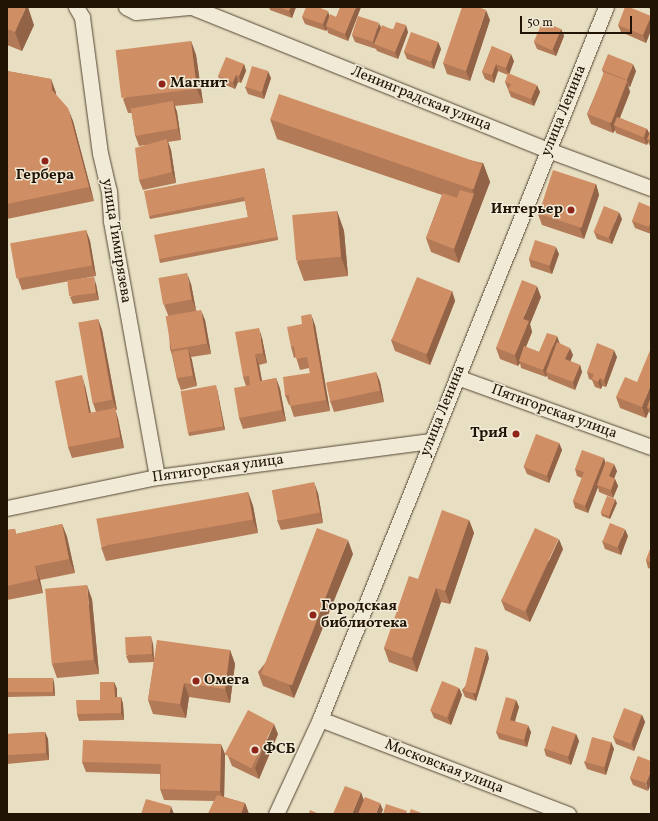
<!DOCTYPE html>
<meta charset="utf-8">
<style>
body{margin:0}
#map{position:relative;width:658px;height:821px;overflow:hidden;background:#e8dec1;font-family:Vollkorn,serif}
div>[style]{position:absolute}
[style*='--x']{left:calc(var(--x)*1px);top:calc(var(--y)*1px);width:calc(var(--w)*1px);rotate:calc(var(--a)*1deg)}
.roads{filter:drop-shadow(0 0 1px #544634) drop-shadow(0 0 1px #544634)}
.minor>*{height:15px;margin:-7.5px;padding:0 7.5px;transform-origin:7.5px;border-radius:7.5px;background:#f0ead7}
.wall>*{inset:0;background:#b37a57}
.shaded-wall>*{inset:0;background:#926347}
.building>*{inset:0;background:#d08e65;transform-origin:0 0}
.dots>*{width:11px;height:11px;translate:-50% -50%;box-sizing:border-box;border:2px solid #f0ead7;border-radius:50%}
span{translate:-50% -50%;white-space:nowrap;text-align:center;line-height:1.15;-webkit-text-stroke:3px #f0ead7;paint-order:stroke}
.poi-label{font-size:15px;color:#221405;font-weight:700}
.left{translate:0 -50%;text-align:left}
.right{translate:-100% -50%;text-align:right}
.street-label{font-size:15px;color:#221405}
.frame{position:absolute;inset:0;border:8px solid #221405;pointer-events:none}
.scale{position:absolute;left:520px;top:16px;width:112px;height:18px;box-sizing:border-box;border:2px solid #221405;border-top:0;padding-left:5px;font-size:12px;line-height:14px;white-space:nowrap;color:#221405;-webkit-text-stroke:3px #f0ead7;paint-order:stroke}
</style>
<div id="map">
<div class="roads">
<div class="minor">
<div style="--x:76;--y:7;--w:12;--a:59"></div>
<div style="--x:82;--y:17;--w:137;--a:82.5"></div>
<div style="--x:100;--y:153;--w:39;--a:77"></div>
<div style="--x:109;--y:191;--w:30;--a:86"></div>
<div style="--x:111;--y:221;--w:260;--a:79.8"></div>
<div style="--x:126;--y:7;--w:11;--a:27"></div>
<div style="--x:136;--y:12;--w:53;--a:-5.4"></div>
<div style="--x:192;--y:7;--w:384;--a:21.9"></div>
<div style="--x:548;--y:150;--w:110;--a:20.3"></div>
<div style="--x:457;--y:377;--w:206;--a:19.8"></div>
<div style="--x:7;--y:508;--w:153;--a:-11.7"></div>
<div style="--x:157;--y:477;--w:276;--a:-7.5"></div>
<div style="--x:320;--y:719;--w:266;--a:21"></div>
<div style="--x:276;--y:814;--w:105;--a:-65.1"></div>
<div style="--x:320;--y:719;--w:767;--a:-68.12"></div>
</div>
</div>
<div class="wall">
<div style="clip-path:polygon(7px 7px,34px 25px,22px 51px,7px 45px)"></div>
<div style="clip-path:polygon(269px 7px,296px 7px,292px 18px,270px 10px)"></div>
<div style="clip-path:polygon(361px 7px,348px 41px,328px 33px,327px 29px,326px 31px,305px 24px,302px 17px,330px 16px,336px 17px)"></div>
<div style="clip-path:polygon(646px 7px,651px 7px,651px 9px)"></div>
<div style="clip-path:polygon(651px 16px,651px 30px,646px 43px,621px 32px,618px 25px)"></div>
<div style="clip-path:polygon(490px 20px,470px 81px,447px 74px,443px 63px)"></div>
<div style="clip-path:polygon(381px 27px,408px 32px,398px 59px,377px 51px,376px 49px,355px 42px,352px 35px)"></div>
<div style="clip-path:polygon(561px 29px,564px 36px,556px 56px,537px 49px,534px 42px)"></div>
<div style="clip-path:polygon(191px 41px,196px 55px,203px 103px,175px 106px,177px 112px,181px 140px,168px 142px,171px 150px,176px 183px,143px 190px,139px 180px,145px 145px,139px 146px,135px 135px,132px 113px,128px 113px,123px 99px)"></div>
<div style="clip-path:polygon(438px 42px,441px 49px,434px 69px,407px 59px,404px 52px)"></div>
<div style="clip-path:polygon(492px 46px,514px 61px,509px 74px,540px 92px,534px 106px,511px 97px,505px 82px,508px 75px,498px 71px,494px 83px,485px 79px,482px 72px)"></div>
<div style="clip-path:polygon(244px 64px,246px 71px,241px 83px,238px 82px,235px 89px,221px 83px,218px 76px)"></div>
<div style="clip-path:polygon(602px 70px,636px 71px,630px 87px,628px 86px,630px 92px,620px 118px,647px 129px,649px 133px,651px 129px,651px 146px,650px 146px,648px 142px,647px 145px,616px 133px,615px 130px,613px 133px,591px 124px,587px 114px,604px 74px)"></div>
<div style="clip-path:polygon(7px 71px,51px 79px,56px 93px,56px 95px,73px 121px,94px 201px,7px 219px)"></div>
<div style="clip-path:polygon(271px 78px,264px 99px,248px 94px,245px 87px)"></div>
<div style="clip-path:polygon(270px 119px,483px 163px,490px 182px,459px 263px,431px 252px,426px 238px,442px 195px,277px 139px)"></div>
<div style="clip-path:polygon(264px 168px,265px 172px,278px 240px,160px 263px,159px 259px,248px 217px,245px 201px,150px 219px,149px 216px)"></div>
<div style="clip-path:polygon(596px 184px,599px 195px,584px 239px,542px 225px,538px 214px)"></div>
<div style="clip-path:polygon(651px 207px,651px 234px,635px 228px,632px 221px)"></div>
<div style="clip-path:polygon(337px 211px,344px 231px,348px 276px,304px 281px,297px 262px)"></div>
<div style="clip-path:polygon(622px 219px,612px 244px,597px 239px,594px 232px)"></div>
<div style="clip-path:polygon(86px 230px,90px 241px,96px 276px,22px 290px,18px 279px)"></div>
<div style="clip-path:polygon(559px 254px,552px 274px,531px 267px,529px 259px)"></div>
<div style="clip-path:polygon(96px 284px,99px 300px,73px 304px,70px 297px)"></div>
<div style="clip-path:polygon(191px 284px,196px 310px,205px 320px,211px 354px,191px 357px,197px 386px,181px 390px,177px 379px,172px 355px,170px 349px,168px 315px,164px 305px)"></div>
<div style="clip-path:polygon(452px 291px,455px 301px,430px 365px,395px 351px,391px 340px)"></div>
<div style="clip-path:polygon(541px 297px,530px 324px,532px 332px,526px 347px,539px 352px,559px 343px,573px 355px,570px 361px,580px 365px,582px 372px,575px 390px,548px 379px,547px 375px,546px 377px,521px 368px,520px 363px,518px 366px,500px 359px,496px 348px)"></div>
<div style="clip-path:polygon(98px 319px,102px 330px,117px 410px,115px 410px,118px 419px,124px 448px,72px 458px,68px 447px,85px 386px,91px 413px,96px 412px,93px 403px)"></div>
<div style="clip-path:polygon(315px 325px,330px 411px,294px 417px,290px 405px,289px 405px,285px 395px,310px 373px,309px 368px,300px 370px,296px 357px,294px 358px,291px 347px)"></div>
<div style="clip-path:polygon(262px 338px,267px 363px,259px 365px,262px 381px,276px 378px,280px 389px,286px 421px,243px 429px,239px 418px,246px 386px,243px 377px)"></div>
<div style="clip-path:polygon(617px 357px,606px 387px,602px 386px,601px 389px,595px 387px,592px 380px,589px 379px,587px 372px)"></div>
<div style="clip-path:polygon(376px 372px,380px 382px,384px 402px,334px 412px,330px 401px)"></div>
<div style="clip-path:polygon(637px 382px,651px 408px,651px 415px,650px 414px,649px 411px,646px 418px,620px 408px,616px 397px)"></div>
<div style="clip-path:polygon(217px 389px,225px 430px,189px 436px,188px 432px)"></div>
<div style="clip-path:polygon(559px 443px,562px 450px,549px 483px,527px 474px,524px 467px)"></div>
<div style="clip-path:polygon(604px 458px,605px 463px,617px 471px,614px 478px,615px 479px,618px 486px,613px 498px,599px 492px,598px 487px,588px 513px,575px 508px,573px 501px,582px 478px,577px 476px,575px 469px)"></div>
<div style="clip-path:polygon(248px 492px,253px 506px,258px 533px,106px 561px,101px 547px)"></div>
<div style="clip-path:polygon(318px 493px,323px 523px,281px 530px,277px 520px)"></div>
<div style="clip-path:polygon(617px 503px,610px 519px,602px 516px,601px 513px)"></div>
<div style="clip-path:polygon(469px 520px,474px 533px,450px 604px,441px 602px,417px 672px,389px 662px,384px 648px,418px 579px)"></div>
<div style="clip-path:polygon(62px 524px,67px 537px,75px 573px,40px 580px,43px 593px,7px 600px,7px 530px,15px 529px,16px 534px)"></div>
<div style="clip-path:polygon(628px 536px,621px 555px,605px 549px,602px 541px)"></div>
<div style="clip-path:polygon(651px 547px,651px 569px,648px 568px,646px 560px)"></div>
<div style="clip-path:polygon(563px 549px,530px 622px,505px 610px,501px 600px)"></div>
<div style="clip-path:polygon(353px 554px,294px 698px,263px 686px,258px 672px)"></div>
<div style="clip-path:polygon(92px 599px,99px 674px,57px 678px,52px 664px)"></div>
<div style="clip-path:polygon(153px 644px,154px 658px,230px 650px,235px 664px,230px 703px,189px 697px,186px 718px,153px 714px,148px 700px,154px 662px,129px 663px,126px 656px)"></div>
<div style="clip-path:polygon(489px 658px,476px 701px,465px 697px,462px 690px)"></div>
<div style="clip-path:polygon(7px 680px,54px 682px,55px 696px,7px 697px)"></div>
<div style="clip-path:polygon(114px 682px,117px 689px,117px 697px,121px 697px,123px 704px,124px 720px,79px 721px,77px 714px,100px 700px)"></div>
<div style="clip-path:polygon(459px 688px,462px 695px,451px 725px,434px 718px,431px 711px)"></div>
<div style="clip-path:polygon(516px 700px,519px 707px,515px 721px,531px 732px,527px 747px,499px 739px,496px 732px)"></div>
<div style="clip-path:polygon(642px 715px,645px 722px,634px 751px,616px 744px,613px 737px)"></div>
<div style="clip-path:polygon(45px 732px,48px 739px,49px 760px,7px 764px,7px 734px)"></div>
<div style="clip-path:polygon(278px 734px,259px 779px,232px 766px,228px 756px)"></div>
<div style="clip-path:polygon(576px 734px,579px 741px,571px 765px,546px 756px,544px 749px)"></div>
<div style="clip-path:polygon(611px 742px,614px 749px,606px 775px,587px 769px,584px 762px)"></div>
<div style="clip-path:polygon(225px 754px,224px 797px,245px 803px,249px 814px,208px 814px,214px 801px,164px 800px,160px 789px,160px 774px,86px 772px,82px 762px)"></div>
<div style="clip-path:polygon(638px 756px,648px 791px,633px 785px,630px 778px)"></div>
</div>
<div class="shaded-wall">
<div style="clip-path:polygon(26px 7px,28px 7px,34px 25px,22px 51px,15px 32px)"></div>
<div style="clip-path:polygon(291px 7px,296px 7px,292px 18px,289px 11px)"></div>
<div style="clip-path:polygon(356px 7px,361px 7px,348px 41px,345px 34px)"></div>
<div style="clip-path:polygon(486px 10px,490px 20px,470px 81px,466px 71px)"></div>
<div style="clip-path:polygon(328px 11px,330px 18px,326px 26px,327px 29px,326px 31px,323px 24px)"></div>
<div style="clip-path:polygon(651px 17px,651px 30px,646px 43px,643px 35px)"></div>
<div style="clip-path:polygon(379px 23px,382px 30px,374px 44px,376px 49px,373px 42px)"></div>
<div style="clip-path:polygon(406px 25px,408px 32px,398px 59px,395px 52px)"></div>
<div style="clip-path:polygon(561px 29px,564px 36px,556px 56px,553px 49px)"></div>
<div style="clip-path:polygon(191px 41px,196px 55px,203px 103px,197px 89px)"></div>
<div style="clip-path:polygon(438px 42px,441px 49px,434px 69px,431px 61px)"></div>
<div style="clip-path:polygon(511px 54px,514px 61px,509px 75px,506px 68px)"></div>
<div style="clip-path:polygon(244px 64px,246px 71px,241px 83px,239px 76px)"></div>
<div style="clip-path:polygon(496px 64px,498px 71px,494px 83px,492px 75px)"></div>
<div style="clip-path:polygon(633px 64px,636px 71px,630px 87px,627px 80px)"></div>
<div style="clip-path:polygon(268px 71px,271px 78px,264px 99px,262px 92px)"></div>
<div style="clip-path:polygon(236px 75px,238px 82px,235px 89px,233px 82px)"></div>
<div style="clip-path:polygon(51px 79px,56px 93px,57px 104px,52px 90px)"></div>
<div style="clip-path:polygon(627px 81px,630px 92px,616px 127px,614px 126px,615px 130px,613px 133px,610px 123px)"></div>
<div style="clip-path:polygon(537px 85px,540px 92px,534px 106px,531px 99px)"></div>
<div style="clip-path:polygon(173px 101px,177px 112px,181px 140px,178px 129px)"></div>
<div style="clip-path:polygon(68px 108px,73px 121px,94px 201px,89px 187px)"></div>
<div style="clip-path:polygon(647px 129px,650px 136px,647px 139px,648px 142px,647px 145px,644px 138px)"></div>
<div style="clip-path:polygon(167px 139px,171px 150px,176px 183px,172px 172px)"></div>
<div style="clip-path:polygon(483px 163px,490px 182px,459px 263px,454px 249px,474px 194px,472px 189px)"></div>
<div style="clip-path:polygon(264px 168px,265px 172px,278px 240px,277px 237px)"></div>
<div style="clip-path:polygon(596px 184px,599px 195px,584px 239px,580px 229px)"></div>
<div style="clip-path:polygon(337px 211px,344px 231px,348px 276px,341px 257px)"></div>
<div style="clip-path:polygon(619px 212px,622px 219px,612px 244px,609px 237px)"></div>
<div style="clip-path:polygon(651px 220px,651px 233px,649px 227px)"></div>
<div style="clip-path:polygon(86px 230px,90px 241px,96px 276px,92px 265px)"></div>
<div style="clip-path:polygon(556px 247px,559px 254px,552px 274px,549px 266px)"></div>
<div style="clip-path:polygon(187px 273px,191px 284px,196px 310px,192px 300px)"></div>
<div style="clip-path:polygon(94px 277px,96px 284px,99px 300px,96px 293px)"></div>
<div style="clip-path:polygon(537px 286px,541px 297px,530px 324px,532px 332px,520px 361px,519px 361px,520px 363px,518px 366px,515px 355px,523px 319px)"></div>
<div style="clip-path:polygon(452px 291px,455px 301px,430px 365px,426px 354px)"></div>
<div style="clip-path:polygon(201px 310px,205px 320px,211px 354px,207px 343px)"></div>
<div style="clip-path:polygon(311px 314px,315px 325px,330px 411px,326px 400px)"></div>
<div style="clip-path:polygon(98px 319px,102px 330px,117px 410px,113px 400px)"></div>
<div style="clip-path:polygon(259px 328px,262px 338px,267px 363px,263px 353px)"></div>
<div style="clip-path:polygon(557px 336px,560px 344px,546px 372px,547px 375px,546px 377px,543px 370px)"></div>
<div style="clip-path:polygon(570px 348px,573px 355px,568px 367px,565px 359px)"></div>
<div style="clip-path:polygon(188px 349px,192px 360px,197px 386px,193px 376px)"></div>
<div style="clip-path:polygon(614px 350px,617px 357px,606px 387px,604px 380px)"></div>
<div style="clip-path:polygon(255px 354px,259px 365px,264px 392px,260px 381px)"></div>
<div style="clip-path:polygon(580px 365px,582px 372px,575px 390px,573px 382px)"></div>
<div style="clip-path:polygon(376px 372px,380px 382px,384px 402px,380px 391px)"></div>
<div style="clip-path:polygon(82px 375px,85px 386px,93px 424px,89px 413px)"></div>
<div style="clip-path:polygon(276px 378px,280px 389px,286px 421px,282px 410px)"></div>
<div style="clip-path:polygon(600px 378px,602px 386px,601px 389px,598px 382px)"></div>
<div style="clip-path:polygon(651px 384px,651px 405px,647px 407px,649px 411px,646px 418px,642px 407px)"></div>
<div style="clip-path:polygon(216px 385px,217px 389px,225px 430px,223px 426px)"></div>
<div style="clip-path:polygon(115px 408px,118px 419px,124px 448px,120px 437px)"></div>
<div style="clip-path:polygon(559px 443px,562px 450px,549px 483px,547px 475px)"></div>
<div style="clip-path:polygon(604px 458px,606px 465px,597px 485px,598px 487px,588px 513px,585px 506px)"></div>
<div style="clip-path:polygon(614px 464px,617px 471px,612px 484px,609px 476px)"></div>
<div style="clip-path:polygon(615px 479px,618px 486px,613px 498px,611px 490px)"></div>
<div style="clip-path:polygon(314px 482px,318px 493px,323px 523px,320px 512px)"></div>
<div style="clip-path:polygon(248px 492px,253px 506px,258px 533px,253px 520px)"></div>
<div style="clip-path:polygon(615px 499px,617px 503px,610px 519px,609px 516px)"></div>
<div style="clip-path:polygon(469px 520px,474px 533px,450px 604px,445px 591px)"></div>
<div style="clip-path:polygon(62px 524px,67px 537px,75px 573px,69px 559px)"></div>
<div style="clip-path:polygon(625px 529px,628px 536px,621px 555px,618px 547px)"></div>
<div style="clip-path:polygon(559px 539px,563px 549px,530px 622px,526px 611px)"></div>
<div style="clip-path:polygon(348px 540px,353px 554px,294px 698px,289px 685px)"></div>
<div style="clip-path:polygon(35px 566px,40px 580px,43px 593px,38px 579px)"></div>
<div style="clip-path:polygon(87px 585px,92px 599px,99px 674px,94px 660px)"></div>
<div style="clip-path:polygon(436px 588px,441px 602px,417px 672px,412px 658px)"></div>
<div style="clip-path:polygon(151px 636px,153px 644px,154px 662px,152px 654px)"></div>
<div style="clip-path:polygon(230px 650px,235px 664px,230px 703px,225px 689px)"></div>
<div style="clip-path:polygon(487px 650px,489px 658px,476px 701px,473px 694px)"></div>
<div style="clip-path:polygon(53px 678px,54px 682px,55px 696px,53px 692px)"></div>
<div style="clip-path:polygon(114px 682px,117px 689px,117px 704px,115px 697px)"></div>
<div style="clip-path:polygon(184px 683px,189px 697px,186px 718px,180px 704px)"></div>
<div style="clip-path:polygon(459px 688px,462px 695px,451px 725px,448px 718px)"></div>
<div style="clip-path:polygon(121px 697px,123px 704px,124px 720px,121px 713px)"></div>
<div style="clip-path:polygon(516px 700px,519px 707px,513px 727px,510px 720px)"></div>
<div style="clip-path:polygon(642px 715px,645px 722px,634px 751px,632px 743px)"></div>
<div style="clip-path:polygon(274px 724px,278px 734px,259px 779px,255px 768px)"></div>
<div style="clip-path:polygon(528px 725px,531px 732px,527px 747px,524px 740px)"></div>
<div style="clip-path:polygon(45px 732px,48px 739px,49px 760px,46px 753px)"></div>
<div style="clip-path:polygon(576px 734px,579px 741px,571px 765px,568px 757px)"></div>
<div style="clip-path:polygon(611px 742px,614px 749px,606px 775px,604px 768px)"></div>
<div style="clip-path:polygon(221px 744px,225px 754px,224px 802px,220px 791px)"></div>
<div style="clip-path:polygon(651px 770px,651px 784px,648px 791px,646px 783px)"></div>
<div style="clip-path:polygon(361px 792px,365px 803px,360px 814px,352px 814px)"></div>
<div style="clip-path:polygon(245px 803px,249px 814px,241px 814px)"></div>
<div style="clip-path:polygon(380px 803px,383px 810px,381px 814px,376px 814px)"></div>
<div style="clip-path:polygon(171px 806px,174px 814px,169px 814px)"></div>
</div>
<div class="building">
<div style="clip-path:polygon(7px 7px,26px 7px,15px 32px,7px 29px)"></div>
<div style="clip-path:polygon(278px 7px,291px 7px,289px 11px)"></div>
<div style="clip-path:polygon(306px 7px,318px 7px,328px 11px,323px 24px,302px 17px)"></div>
<div style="clip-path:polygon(340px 7px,356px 7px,345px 34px,326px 26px,330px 14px,336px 17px)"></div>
<div style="clip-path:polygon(462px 7px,478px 7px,486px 10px,466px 71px,443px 63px)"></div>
<div style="clip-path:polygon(625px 7px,629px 7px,651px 16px,643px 35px,618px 25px)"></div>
<div style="left:358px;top:16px;width:22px;height:20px;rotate:18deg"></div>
<div style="left:543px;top:21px;width:20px;height:23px;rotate:24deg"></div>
<div style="clip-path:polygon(396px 22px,406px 25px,395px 52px,374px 44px,382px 25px,393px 30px)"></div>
<div style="left:411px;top:32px;width:29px;height:21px;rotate:20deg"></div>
<div style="left:191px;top:41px;width:48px;height:76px;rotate:83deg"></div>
<div style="clip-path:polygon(492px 46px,511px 54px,506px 68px,496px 64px,492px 75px,482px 72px)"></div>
<div style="left:608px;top:54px;width:27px;height:17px;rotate:22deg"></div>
<div style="clip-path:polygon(226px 57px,244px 64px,239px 76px,236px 75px,233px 82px,218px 76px)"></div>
<div style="left:252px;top:66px;width:17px;height:22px;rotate:17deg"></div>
<div style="clip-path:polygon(7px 71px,51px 79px,52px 90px,68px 108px,89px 187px,7px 204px)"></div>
<div style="left:604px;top:72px;width:25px;height:45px;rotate:21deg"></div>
<div style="clip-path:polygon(508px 73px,537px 85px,531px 99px,508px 90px,511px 84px,505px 82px)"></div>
<div style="left:279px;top:94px;width:215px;height:27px;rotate:19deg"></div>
<div style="left:173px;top:101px;width:28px;height:43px;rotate:80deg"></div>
<div style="left:617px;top:117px;width:32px;height:9px;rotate:22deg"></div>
<div style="clip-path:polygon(651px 129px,651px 140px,647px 139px)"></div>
<div style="clip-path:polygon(167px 139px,172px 172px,139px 180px,135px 148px)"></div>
<div style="clip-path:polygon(264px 168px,277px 237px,159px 259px,154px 235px,248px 217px,244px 197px,149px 216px,144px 191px)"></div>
<div style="left:553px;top:170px;width:45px;height:46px;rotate:18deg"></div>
<div style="clip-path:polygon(460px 190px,474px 194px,454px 249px,426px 238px,443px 193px,457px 198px)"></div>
<div style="clip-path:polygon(639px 202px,651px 207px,651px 220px,649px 227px,632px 221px)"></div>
<div style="left:604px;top:206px;width:16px;height:28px;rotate:22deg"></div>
<div style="left:337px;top:211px;width:46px;height:45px;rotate:85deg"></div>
<div style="left:86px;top:230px;width:36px;height:77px;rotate:80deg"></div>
<div style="left:535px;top:240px;width:22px;height:20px;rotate:18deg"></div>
<div style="left:187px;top:273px;width:27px;height:29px;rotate:80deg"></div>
<div style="left:94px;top:277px;width:16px;height:27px;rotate:83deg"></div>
<div style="left:417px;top:277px;width:38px;height:68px;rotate:22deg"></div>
<div style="clip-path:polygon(522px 280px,537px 286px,523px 319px,529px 321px,515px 355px,496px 348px)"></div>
<div style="left:201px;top:310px;width:34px;height:36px;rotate:80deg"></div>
<div style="clip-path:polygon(311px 314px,326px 400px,290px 406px,289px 395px,285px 395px,283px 377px,310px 373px,307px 357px,296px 359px,294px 346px,291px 347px,287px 327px,302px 324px,301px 316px)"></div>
<div style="left:98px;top:319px;width:82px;height:20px;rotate:80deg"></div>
<div style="clip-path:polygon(259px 328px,263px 353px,255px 354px,260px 381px,276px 378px,282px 410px,239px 418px,234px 388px,250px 385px,249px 376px,243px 377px,235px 332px)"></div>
<div style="clip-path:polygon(547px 333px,557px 336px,543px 370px,519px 361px,524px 346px,539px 352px)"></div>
<div style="clip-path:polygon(557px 342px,570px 348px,565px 359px,580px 365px,573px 382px,546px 372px)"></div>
<div style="clip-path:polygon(597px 343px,614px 350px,604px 380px,600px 378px,598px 382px,592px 379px,594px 374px,587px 372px)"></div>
<div style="clip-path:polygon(651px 348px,651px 384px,642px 407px,616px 397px,625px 377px,637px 382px)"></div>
<div style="left:188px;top:349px;width:27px;height:16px;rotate:80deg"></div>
<div style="left:376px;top:372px;width:19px;height:51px;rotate:78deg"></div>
<div style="clip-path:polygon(82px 375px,89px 413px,115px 408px,120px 437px,68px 447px,55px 381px)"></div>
<div style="left:216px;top:385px;width:42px;height:36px;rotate:80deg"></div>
<div style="clip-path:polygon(651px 397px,651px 408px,647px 407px)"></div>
<div style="left:536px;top:434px;width:25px;height:35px;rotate:21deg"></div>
<div style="clip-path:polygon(582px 450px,604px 458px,585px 506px,573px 501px,584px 472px,575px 469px)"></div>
<div style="clip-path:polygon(606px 461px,614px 464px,609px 476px,615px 479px,611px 490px,597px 485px)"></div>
<div style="left:314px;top:482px;width:31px;height:43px;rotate:79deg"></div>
<div style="left:248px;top:492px;width:28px;height:154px;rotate:80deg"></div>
<div style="left:607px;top:496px;width:9px;height:18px;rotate:21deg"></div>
<div style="clip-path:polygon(442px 510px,469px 520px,445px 591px,436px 588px,412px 658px,384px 648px,409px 576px,418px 579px)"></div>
<div style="left:610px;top:523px;width:16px;height:20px;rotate:22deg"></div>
<div style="clip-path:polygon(62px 524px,69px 559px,35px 566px,38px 579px,7px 586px,7px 530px,15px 529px,16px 534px)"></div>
<div style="left:317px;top:528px;width:33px;height:156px;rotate:21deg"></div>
<div style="left:535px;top:528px;width:26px;height:80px;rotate:25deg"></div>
<div style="clip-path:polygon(651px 547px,651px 563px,646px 560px)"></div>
<div style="left:87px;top:585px;width:75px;height:42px;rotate:85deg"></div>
<div style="left:151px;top:636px;width:18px;height:26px;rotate:87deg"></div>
<div style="clip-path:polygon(157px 640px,230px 650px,225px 689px,184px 683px,180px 704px,148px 700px)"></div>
<div style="left:475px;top:647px;width:12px;height:45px;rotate:14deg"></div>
<div style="left:53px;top:678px;width:14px;height:46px;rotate:90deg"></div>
<div style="left:442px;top:681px;width:18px;height:32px;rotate:22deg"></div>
<div style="clip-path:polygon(100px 682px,114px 682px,115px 697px,121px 697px,121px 713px,77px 714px,76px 700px,100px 700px)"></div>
<div style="clip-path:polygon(506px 697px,516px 700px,510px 720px,528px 725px,524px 740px,496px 732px)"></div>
<div style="left:624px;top:708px;width:19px;height:31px;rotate:21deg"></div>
<div style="left:248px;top:710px;width:30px;height:50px;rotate:28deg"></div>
<div style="left:552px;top:726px;width:25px;height:24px;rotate:18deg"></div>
<div style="left:45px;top:732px;width:21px;height:38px;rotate:87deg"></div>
<div style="left:592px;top:737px;width:20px;height:26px;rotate:15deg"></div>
<div style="clip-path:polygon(83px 740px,221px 744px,220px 791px,160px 789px,161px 764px,82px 762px)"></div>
<div style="clip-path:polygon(638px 756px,651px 761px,651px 770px,646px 783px,630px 778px)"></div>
<div style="clip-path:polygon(345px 786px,361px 792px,352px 814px,333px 814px)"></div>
<div style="clip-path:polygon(217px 795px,245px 803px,241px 814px,208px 814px)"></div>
<div style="clip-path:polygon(365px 797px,380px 803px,376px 814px,358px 814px)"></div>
<div style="clip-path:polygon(146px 799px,171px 806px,169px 814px,141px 814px)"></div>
<div style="clip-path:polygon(386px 804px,407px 811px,406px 814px,383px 814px)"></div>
<div style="clip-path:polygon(411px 809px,424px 814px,409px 814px)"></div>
<div style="clip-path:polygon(310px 810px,319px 814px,309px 814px)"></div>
</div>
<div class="dots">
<div style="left:162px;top:84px;background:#8f2418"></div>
<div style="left:45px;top:161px;background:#8f2418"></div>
<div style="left:571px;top:210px;background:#8f2418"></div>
<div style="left:516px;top:434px;background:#8f2418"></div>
<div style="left:313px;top:615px;background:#8f2418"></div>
<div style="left:196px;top:681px;background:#8f2418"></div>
<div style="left:255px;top:750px;background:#8f2418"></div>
</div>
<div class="poi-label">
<span class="left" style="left:170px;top:84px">Магнит</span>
<span style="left:45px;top:176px">Гербера</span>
<span class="right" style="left:563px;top:210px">Интерьер</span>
<span class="right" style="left:508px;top:434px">ТриЯ</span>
<span class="left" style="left:321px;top:615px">Городская<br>библиотека</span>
<span class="left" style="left:204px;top:681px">Омега</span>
<span class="left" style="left:263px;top:750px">ФСБ</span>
</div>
<div class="street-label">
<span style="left:421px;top:99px;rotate:22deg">Ленинградская улица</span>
<span style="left:564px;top:111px;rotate:-68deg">улица Ленина</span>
<span style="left:116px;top:241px;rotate:81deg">улица Тимирязева</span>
<span style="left:443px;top:411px;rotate:-68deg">улица Ленина</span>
<span style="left:554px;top:412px;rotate:20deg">Пятигорская улица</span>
<span style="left:218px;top:469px;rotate:-8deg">Пятигорская улица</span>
<span style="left:444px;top:767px;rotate:21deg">Московская улица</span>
</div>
<div class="frame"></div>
<div class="scale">50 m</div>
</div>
